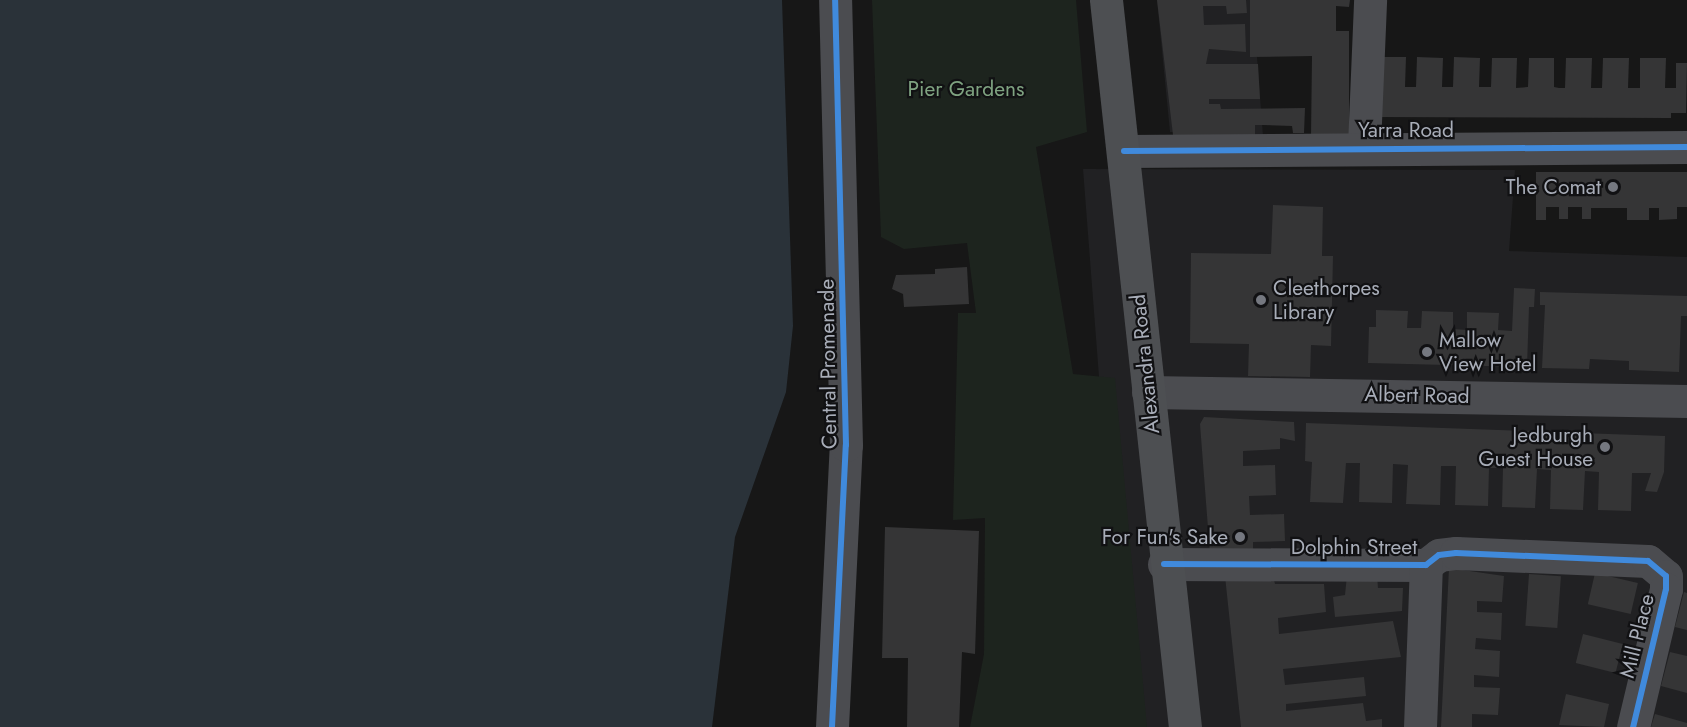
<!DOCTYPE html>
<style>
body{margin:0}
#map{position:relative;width:1687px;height:727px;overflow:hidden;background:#171717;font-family:Jost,sans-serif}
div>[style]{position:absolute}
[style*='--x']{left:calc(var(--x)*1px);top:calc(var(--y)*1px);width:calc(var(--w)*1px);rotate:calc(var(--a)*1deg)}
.built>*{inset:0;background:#212123}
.green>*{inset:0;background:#1d241e}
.water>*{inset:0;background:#2a3239}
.building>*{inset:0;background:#353536;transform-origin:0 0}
.minor>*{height:33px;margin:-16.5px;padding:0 16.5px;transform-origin:16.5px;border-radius:16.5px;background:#4b4c50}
.major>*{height:33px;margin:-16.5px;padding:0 16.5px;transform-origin:16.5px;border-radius:16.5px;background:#4d4f52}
.cycleway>*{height:6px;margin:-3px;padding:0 3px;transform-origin:3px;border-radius:3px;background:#408adc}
.dots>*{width:16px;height:16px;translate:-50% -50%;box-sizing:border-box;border:3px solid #111113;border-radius:50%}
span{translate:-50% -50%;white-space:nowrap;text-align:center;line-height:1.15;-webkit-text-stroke:4.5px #111113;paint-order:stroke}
.park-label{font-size:21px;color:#7fa381}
.street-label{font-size:21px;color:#a8adb8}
.poi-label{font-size:21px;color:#a8adb8}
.right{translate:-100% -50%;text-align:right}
.left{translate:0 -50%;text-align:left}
</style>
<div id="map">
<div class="built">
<div style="clip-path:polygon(1157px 0,1250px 0,1250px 56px,1257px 57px,1263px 136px,1170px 132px)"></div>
<div style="clip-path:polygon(1083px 169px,1515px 170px,1509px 251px,1687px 257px,1687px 727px,1126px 727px)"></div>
</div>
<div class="green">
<div style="clip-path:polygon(872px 0,1076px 0,1087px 132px,1036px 147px,1073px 374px,1115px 378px,1147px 727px,970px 727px,984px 654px,985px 518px,953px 520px,958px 313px,976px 313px,967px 243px,904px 249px,881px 237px)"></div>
</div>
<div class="water">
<div style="clip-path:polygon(0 0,782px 0,793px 326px,786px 392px,735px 537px,712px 727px,0 727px)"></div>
</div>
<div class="building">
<div style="clip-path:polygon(1157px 0,1246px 0,1247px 13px,1227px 14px,1226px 6px,1203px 6px,1204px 25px,1245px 24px,1246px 52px,1209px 49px,1206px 64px,1258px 64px,1260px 99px,1209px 99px,1209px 104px,1220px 104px,1221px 109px,1305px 108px,1304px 133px,1293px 133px,1292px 126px,1263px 125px,1255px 125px,1255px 136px,1173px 135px)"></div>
<div style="clip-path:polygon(1250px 0,1350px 0,1349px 7px,1336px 6px,1336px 31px,1349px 31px,1349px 136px,1311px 136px,1312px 56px,1250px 57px)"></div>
<div style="clip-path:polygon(1380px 57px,1406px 57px,1405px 87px,1416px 87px,1417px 57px,1443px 58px,1442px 87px,1453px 87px,1454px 57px,1480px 58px,1479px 87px,1491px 87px,1492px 58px,1517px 58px,1516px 88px,1528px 87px,1529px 58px,1554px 58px,1554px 87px,1559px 88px,1565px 88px,1566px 58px,1592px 58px,1591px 88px,1602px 88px,1603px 58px,1629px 58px,1628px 88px,1640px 88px,1640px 58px,1666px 58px,1665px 88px,1676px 88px,1676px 63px,1687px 63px,1686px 113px,1671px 113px,1671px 118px,1373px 117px)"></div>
<div style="clip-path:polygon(1536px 172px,1687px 172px,1687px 207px,1677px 207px,1677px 219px,1659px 220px,1659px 208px,1649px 208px,1649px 220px,1627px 220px,1627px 208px,1591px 208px,1591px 219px,1582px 219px,1582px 207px,1568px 207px,1568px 219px,1559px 219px,1559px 207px,1546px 207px,1546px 220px,1536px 220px)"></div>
<div style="clip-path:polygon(1273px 205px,1323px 207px,1322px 256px,1333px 256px,1331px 346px,1311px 345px,1310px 377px,1248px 376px,1249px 344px,1190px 343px,1191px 253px,1271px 254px)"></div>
<div style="clip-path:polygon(967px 267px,969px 304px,904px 307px,903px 294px,892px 289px,896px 275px,935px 274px,935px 269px)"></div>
<div style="clip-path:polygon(1514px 288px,1535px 289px,1534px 307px,1529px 307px,1527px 367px,1368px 363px,1369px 327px,1376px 327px,1376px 310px,1408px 311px,1407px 328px,1421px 328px,1422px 311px,1453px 312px,1453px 329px,1467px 330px,1467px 312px,1499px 313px,1498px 330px,1512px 331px)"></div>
<div style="clip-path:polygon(1540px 292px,1687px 296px,1687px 316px,1681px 316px,1679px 372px,1629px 370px,1629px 361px,1590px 359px,1589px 369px,1542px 368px,1545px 305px,1540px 305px)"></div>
<div style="clip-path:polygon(1204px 417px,1294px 422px,1295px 441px,1280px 438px,1280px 449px,1243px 451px,1243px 466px,1275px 465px,1276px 495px,1249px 496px,1250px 515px,1284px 514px,1285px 541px,1253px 542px,1253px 553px,1210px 554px,1200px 424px)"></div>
<div style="clip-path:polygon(1306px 423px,1665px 436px,1664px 472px,1657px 492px,1645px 491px,1651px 473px,1632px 473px,1631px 511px,1598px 510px,1599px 472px,1585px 471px,1583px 510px,1550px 509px,1551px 470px,1537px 469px,1535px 508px,1502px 507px,1503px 468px,1489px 468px,1488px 506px,1455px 505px,1456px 466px,1441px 466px,1440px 505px,1406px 504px,1408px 465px,1393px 464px,1392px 503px,1359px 502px,1360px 463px,1346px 463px,1343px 503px,1310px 502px,1312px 462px,1305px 461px)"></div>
<div style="clip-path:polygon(885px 527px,979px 531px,975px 654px,962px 652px,959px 727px,907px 727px,908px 658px,882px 658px)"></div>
<div style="clip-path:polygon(1449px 568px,1504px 576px,1502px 602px,1477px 601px,1477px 612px,1502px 613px,1501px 640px,1476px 638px,1475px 649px,1500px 651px,1499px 677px,1474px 675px,1474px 687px,1500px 688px,1498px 715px,1472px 714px,1472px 727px,1441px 727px)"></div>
<div style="left:1595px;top:573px;width:44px;height:32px;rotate:13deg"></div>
<div style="left:1529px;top:574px;width:32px;height:52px;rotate:4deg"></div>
<div style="clip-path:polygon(1347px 575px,1377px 575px,1378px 588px,1403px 588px,1402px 611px,1335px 617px,1333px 597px,1345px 595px)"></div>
<div style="clip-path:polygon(1225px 576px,1273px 576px,1275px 584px,1324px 584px,1326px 612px,1278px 618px,1279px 634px,1393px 621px,1401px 657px,1283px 669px,1285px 685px,1364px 677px,1366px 696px,1286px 704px,1286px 711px,1363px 703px,1366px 721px,1382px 719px,1382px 727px,1241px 727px)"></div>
<div style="clip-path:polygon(1684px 592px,1687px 593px,1687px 630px,1675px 627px)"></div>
<div style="left:1583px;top:634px;width:41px;height:30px;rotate:14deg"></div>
<div style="clip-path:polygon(1670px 652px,1687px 656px,1687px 693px,1661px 686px)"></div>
<div style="clip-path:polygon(1566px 694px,1609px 704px,1604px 727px,1559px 725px)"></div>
<div style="clip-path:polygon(1655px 714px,1687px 723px,1687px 727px,1651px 727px)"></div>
</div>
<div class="minor">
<div style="--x:1364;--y:146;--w:146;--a:-87.6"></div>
<div style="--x:1124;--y:151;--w:563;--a:-0.41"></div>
<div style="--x:1148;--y:392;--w:539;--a:0.96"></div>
<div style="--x:1164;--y:564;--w:262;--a:0.2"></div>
<div style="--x:1426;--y:565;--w:16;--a:-38"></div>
<div style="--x:1439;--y:555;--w:17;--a:-7"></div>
<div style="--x:1456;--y:553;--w:192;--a:2.4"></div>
<div style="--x:1648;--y:561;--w:23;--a:40"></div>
<div style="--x:1666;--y:576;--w:13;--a:90"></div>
<div style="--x:1666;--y:589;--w:142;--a:103.4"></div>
<div style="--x:832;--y:727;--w:282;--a:-87.2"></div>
<div style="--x:846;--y:445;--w:445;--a:-91.4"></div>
<div style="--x:1420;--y:727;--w:162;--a:-87.9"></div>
</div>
<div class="major">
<div style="--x:1106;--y:0;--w:731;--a:83.8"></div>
</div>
<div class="cycleway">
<div style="--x:1124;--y:151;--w:563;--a:-0.41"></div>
<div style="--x:1164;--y:564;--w:262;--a:0.2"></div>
<div style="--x:1426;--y:565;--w:16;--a:-38"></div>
<div style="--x:1439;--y:555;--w:17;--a:-7"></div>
<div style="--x:1456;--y:553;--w:192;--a:2.4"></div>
<div style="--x:1648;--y:561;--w:23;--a:40"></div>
<div style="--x:1666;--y:576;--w:13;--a:90"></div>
<div style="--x:1666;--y:589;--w:142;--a:103.4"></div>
<div style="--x:832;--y:727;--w:282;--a:-87.2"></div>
<div style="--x:846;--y:445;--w:445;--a:-91.4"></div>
</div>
<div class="dots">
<div style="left:1613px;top:187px;background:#757880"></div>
<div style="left:1261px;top:300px;background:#757880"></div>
<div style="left:1427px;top:352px;background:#757880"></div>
<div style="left:1605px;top:447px;background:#757880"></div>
<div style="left:1240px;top:537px;background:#757880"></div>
</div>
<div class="park-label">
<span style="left:966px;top:89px">Pier Gardens</span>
</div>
<div class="street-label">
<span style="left:1406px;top:130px">Yarra Road</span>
<span style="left:828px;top:364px;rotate:-91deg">Central Promenade</span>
<span style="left:1145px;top:364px;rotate:-96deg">Alexandra Road</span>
<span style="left:1417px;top:395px;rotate:1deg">Albert Road</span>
<span style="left:1354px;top:547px">Dolphin Street</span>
<span style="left:1637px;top:636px;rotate:-76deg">Mill Place</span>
</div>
<div class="poi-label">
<span class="right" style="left:1601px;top:187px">The Comat</span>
<span class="left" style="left:1273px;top:300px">Cleethorpes<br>Library</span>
<span class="left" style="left:1439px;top:352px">Mallow<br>View Hotel</span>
<span class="right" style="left:1593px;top:447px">Jedburgh<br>Guest House</span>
<span class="right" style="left:1228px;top:537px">For Fun's Sake</span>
</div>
</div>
